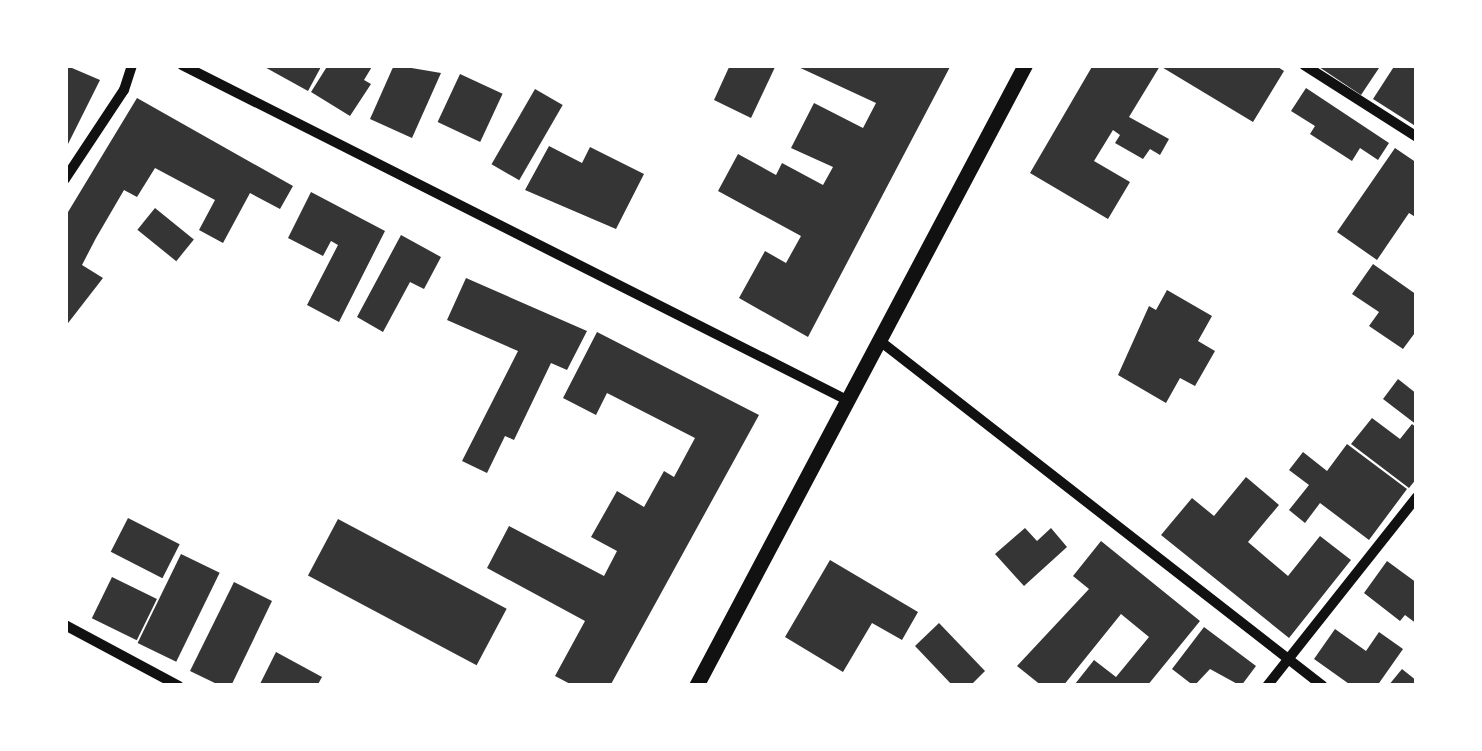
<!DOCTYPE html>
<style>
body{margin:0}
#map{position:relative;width:1482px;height:751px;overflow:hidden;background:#fff;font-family:"IBM Plex Serif",serif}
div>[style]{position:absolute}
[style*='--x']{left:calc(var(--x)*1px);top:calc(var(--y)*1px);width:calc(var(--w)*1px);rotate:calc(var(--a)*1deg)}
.building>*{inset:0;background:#353535;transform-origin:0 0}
.minor>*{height:10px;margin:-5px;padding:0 5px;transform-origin:5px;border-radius:5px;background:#111}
.tertiary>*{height:15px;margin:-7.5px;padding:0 7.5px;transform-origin:7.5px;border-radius:7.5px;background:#111}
span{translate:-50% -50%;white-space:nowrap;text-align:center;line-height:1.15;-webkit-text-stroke:10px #fff;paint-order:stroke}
.frame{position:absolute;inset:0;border:68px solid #fff;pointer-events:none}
</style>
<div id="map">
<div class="building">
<div style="clip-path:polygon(65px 65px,100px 80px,65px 150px)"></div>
<div style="clip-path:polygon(261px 65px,322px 65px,308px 91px)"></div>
<div style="clip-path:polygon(328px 65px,373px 65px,364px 80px,371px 84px,350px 116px,311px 92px)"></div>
<div style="clip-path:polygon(394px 65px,441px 73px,412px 138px,370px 119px)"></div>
<div style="clip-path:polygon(730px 65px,776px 65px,751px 118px,714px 100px)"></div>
<div style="clip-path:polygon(794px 65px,951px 65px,808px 337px,739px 298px,765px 251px,786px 263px,801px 236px,718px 191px,738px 154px,776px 175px,782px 163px,823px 185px,833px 167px,791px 148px,814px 103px,863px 128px,876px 103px)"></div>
<div style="clip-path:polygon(1093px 65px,1275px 65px,1284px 71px,1253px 122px,1160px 66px,1129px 117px,1169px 139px,1160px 155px,1150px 149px,1143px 159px,1115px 143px,1120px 135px,1113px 130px,1094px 161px,1130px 182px,1108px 219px,1030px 173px)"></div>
<div style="clip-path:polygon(1316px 65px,1381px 65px,1361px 95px)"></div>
<div style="clip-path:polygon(1395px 65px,1417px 65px,1417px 127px,1373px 99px)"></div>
<div style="left:460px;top:74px;width:47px;height:53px;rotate:25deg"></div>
<div style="clip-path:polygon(1306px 88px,1389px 143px,1378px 160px,1360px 148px,1352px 161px,1310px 134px,1315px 126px,1291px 111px)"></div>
<div style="left:535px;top:89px;width:32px;height:87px;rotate:30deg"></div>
<div style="clip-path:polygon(137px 98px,293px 186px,280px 209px,250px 193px,223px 243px,199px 230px,215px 200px,155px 168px,137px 197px,124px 190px,96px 238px,82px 265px,103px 278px,65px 327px,65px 217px)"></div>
<div style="clip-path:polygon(549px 146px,582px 163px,590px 147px,644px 174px,616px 229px,525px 190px)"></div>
<div style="clip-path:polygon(1395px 148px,1417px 163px,1417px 218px,1409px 213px,1377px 260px,1337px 232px)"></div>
<div style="clip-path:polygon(311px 192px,385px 231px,339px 322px,307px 305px,338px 245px,331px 241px,323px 256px,288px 238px)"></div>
<div style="left:155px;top:208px;width:50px;height:28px;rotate:39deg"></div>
<div style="clip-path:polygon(401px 235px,441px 257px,424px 289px,410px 282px,383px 332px,357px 317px)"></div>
<div style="clip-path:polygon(1373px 264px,1417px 295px,1417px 330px,1403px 349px,1369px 326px,1379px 312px,1352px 294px)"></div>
<div style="clip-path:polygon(466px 278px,587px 331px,567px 370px,551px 363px,514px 440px,505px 436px,487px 473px,462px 461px,518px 351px,447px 320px)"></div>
<div style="clip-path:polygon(1167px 290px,1212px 316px,1198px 341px,1215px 351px,1195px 386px,1180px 378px,1166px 403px,1118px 375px,1149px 306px,1156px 310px)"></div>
<div style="clip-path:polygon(597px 332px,759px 415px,610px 686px,574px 686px,555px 676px,585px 621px,487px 568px,509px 526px,604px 576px,617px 551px,591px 537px,617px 491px,644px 507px,664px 471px,674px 477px,695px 438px,607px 393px,596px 415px,563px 398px)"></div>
<div style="clip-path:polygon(1398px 379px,1417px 394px,1417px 425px,1383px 399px)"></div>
<div style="clip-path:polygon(1372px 418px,1400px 439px,1412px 424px,1417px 428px,1417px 478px,1409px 488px,1351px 444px)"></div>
<div style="clip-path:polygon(1347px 444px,1407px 489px,1369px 540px,1320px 503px,1305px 523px,1289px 510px,1309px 485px,1289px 470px,1303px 452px,1327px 471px)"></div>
<div style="clip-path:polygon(1246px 477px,1279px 505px,1248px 542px,1288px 576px,1320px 536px,1351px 560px,1289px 638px,1161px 535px,1192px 498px,1214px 516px)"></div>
<div style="left:128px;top:518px;width:58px;height:38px;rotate:27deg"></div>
<div style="left:338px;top:519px;width:191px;height:64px;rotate:28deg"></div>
<div style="clip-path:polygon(1025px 528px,1037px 541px,1051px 528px,1067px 547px,1024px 586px,995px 554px)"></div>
<div style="clip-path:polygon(1101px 541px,1200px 621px,1147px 686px,1075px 684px,1094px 660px,1116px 677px,1149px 637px,1121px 614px,1063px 686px,1042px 686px,1017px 666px,1089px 589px,1073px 576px)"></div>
<div style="left:181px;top:554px;width:43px;height:99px;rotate:26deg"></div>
<div style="clip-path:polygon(830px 560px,918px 612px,902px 640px,872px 623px,843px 672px,785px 637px)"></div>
<div style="clip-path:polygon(1387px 561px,1417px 583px,1417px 624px,1405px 615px,1400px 621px,1364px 593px)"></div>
<div style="left:112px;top:577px;width:50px;height:46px;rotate:26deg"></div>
<div style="clip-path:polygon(234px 582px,272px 601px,231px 686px,221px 686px,190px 671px)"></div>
<div style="clip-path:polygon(939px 623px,985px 671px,970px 686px,953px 686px,915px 646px)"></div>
<div style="clip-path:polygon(1204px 627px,1256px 666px,1241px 686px,1210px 669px,1194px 686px,1172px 669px)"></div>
<div style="clip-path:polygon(1335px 629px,1366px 651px,1379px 632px,1403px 649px,1377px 686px,1352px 686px,1314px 659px)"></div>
<div style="clip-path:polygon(276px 652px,322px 677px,317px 686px,259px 686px)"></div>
<div style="clip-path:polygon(1402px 669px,1417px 681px,1417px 686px,1388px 686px)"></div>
</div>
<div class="minor">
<div style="--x:182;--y:65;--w:747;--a:26.74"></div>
<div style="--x:1304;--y:65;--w:134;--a:32.5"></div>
<div style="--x:65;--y:179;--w:107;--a:-56.5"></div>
<div style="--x:124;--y:90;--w:26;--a:-72"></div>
<div style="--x:880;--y:341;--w:561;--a:37.91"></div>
<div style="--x:65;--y:625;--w:129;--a:28.2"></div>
<div style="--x:1267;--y:686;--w:241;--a:-51.6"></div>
</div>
<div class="tertiary">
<div style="--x:696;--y:686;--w:703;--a:-62.09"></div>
</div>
<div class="frame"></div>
</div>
